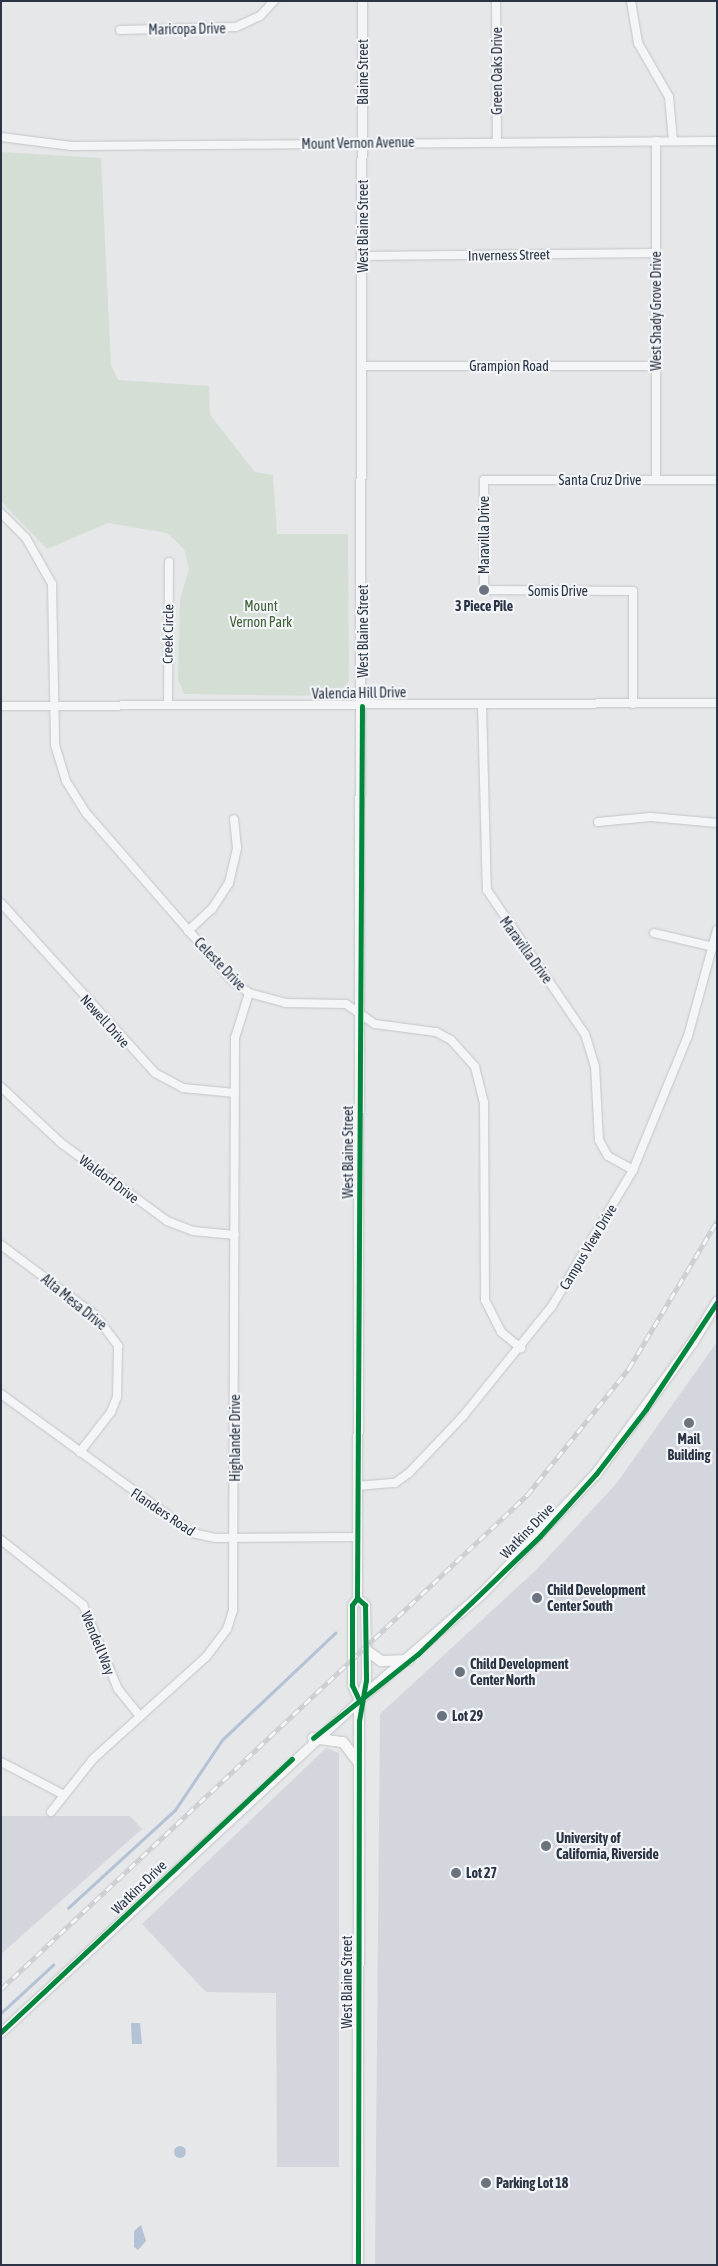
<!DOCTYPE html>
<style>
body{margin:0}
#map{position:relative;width:718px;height:2266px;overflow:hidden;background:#e5e7e9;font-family:"Asap Condensed",sans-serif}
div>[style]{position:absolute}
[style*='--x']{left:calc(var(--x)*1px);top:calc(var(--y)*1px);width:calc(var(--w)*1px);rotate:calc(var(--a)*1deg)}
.built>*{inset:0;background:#d3d6dc}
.green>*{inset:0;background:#d5ded5}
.water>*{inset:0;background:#b3c3d5}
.round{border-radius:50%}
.stream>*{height:2.5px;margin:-1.25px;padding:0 1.25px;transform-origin:1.25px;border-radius:1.25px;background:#b3c3d5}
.roads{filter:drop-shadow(0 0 1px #c3c5c7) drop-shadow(0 0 1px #c3c5c7)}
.minor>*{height:8px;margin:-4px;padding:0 4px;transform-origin:4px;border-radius:4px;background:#f4f5f6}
.tertiary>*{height:9px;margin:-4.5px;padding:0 4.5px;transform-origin:4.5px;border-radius:4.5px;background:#f4f5f6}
.secondary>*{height:10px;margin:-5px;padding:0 5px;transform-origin:5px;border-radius:5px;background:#f7f7f8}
.rail>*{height:4.5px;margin-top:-2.25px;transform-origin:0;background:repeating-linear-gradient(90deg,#f3f5f8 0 8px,#cdced1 0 16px);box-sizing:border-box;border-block:1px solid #cdced1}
.cycleway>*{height:5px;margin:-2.5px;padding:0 2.5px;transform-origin:2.5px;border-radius:2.5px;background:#00873e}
.dots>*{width:14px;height:14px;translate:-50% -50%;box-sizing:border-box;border:2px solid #f3f5f8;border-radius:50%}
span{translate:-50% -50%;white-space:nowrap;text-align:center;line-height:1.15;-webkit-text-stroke:4.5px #f3f5f8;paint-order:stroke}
.street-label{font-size:14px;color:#2a3444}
.park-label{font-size:14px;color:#3f6137}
.poi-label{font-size:14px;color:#2a3444;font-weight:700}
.left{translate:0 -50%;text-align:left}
.frame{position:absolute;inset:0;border:2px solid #2a3444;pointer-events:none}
</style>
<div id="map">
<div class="built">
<div style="clip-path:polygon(717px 1342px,717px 2265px,375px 2265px,380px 1714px,536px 1570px,616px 1484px)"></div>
<div style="clip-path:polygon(326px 1748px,339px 1753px,339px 2167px,277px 2167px,276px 1993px,206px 1992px,142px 1924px)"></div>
<div style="clip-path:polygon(1px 1816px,130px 1816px,142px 1829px,1px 1954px)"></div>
</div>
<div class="green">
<div style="clip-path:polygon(1px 152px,101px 158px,111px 365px,118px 380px,209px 386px,210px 415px,255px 472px,273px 475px,277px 534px,348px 534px,349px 681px,336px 696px,184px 694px,178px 680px,180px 599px,189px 569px,184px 549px,167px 533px,108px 523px,47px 549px,1px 501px)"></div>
</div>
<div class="water">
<div style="clip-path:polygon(131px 2023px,140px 2023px,142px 2044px,132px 2044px)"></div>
<div class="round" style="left:174px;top:2146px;width:12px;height:12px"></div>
<div style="clip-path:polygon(141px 2225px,146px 2241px,138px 2250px,134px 2247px,134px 2231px)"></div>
</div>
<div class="stream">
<div style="--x:68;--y:1908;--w:145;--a:-42.5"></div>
<div style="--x:175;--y:1810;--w:84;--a:-56.1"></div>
<div style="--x:222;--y:1740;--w:156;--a:-43.4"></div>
<div style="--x:1;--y:2013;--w:71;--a:-42.7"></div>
</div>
<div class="roads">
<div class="minor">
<div style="--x:496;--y:1;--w:140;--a:89.6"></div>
<div style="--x:631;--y:1;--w:43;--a:80.5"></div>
<div style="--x:638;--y:43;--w:62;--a:60.1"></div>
<div style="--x:669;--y:97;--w:44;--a:84.8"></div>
<div style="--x:120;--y:30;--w:116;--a:-1.5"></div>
<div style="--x:236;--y:27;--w:26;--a:-25"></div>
<div style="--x:260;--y:16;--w:21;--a:-47"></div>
<div style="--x:1;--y:137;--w:71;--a:7.3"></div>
<div style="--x:71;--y:146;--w:646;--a:-0.44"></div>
<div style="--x:363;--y:256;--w:293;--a:-0.6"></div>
<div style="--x:363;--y:366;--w:293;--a:0"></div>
<div style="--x:656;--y:480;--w:339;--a:-90"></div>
<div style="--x:1;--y:513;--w:35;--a:45"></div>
<div style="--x:26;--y:538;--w:53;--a:60.5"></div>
<div style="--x:52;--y:584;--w:161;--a:88.9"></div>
<div style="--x:55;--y:745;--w:38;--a:73"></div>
<div style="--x:66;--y:781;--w:39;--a:58"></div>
<div style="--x:87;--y:814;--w:219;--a:48.9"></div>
<div style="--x:231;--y:979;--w:23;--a:38"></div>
<div style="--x:249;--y:993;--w:38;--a:15"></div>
<div style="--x:286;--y:1003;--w:60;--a:1"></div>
<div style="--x:346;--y:1004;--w:35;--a:35"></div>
<div style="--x:375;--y:1024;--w:62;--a:7.5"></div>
<div style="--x:436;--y:1032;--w:17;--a:28"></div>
<div style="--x:451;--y:1040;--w:36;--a:48"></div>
<div style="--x:475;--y:1067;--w:36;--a:76"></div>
<div style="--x:484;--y:1102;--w:198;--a:89.7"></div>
<div style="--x:485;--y:1300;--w:36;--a:63"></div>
<div style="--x:501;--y:1332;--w:26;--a:39"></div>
<div style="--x:633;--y:704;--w:113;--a:-90"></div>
<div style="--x:633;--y:591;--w:149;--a:-179.6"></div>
<div style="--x:484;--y:590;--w:110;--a:-90"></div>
<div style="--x:484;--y:480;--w:233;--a:0"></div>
<div style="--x:168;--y:705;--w:143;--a:-89.6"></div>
<div style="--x:482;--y:705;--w:185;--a:88.5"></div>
<div style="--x:487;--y:890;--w:174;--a:55.8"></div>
<div style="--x:585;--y:1034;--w:34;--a:73"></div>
<div style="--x:595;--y:1066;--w:74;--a:86.9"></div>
<div style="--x:599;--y:1140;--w:18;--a:61"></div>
<div style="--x:608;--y:1156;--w:29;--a:29"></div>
<div style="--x:1;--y:706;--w:716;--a:-0.24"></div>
<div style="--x:598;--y:822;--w:53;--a:-5.4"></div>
<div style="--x:651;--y:817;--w:66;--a:5.2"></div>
<div style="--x:1;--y:903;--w:229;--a:47.8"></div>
<div style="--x:155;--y:1073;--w:32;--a:28"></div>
<div style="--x:183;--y:1088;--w:52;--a:5.5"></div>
<div style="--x:188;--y:931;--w:33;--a:-43"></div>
<div style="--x:212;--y:909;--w:31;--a:-57"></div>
<div style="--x:229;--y:883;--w:36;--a:-77"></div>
<div style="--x:237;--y:848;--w:29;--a:-96"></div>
<div style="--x:654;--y:933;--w:61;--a:13.3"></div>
<div style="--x:1;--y:1087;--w:82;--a:43"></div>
<div style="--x:61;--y:1143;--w:132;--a:36.3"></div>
<div style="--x:167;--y:1221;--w:28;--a:21"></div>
<div style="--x:193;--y:1231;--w:42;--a:5.4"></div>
<div style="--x:1;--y:1245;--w:117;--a:36.7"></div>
<div style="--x:95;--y:1315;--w:39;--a:53"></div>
<div style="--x:118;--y:1346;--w:51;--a:91.1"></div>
<div style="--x:117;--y:1397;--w:16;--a:112"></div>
<div style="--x:111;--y:1412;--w:51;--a:127.8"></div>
<div style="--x:1;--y:1394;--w:236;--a:36"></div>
<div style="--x:192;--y:1533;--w:24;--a:12"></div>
<div style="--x:215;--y:1538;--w:141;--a:-0.4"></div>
<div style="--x:357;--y:1486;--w:38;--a:-5"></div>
<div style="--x:395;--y:1483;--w:17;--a:-36"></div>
<div style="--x:409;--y:1473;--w:80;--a:-46.5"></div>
<div style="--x:464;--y:1415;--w:140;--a:-51.1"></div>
<div style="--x:552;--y:1306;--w:158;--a:-59.2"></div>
<div style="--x:633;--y:1170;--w:145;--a:-67.7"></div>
<div style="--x:688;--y:1036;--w:110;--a:-74.7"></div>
<div style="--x:1;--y:1540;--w:105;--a:38.4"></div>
<div style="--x:83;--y:1605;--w:91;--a:67.4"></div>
<div style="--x:118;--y:1689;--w:35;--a:51"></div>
<div style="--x:1;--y:1762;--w:71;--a:27.6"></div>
<div style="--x:51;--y:1812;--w:68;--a:-51.6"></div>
<div style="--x:93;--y:1759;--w:152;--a:-42.1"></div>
<div style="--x:206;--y:1657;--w:35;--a:-53"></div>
<div style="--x:227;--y:1629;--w:20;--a:-72"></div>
<div style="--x:233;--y:1610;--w:572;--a:-89.8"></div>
<div style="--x:235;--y:1038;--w:47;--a:-72.7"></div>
</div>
<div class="tertiary">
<div style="--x:357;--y:1598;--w:11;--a:41"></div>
<div style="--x:365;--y:1605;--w:45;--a:88.7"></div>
<div style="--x:366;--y:1650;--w:30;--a:90"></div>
<div style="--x:366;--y:1680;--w:21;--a:109"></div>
<div style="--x:359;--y:1700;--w:17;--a:-115"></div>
<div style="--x:352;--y:1685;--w:80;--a:-90"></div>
<div style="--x:352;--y:1605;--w:9;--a:-54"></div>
<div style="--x:357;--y:1598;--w:1597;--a:-89.82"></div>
<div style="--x:1;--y:2032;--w:488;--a:-42.8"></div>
</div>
<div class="secondary">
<div style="--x:366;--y:1650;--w:19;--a:36"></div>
<div style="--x:381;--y:1661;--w:28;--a:-2"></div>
<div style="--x:313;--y:1738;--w:30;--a:8"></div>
<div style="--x:343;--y:1742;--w:26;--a:53"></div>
<div style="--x:358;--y:2265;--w:565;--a:-89.9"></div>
<div style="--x:359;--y:1700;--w:162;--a:-40.8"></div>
<div style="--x:482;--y:1594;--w:166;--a:-46.5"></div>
<div style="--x:596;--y:1474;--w:164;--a:-53.7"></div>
<div style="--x:693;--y:1342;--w:47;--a:-59"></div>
</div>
</div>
<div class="rail">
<div style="--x:1;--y:1989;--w:722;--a:-43.2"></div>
<div style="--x:527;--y:1495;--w:163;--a:-51.2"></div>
<div style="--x:629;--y:1368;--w:171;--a:-59.1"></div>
</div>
<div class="cycleway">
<div style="--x:357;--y:1598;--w:11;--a:41"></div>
<div style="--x:365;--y:1605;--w:75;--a:89.2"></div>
<div style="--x:366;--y:1680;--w:42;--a:99.7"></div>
<div style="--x:359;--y:1721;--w:544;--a:90.11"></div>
<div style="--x:359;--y:1700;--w:17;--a:-115"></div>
<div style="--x:352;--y:1685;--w:80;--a:-90"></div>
<div style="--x:352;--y:1605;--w:9;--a:-54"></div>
<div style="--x:357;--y:1598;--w:892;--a:-89.68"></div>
<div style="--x:313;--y:1738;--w:134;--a:-38.7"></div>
<div style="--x:418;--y:1654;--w:170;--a:-44"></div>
<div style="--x:540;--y:1536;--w:84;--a:-47.9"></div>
<div style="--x:596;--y:1474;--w:82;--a:-52.4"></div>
<div style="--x:646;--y:1409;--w:128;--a:-56.4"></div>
<div style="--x:1;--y:2032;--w:399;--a:-43.2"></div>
</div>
<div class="dots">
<div style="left:484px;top:590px;background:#6b737e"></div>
<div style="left:689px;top:1423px;background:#6b737e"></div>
<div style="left:537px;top:1598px;background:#6b737e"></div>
<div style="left:460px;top:1672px;background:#6b737e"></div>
<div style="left:442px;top:1716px;background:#6b737e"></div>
<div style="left:546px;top:1846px;background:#6b737e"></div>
<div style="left:456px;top:1873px;background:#6b737e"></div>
<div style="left:486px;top:2183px;background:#6b737e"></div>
</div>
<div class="street-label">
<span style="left:187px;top:29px;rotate:-1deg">Maricopa Drive</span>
<span style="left:497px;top:71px;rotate:-90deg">Green Oaks Drive</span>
<span style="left:363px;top:72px;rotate:-90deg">Blaine Street</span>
<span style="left:358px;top:143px;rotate:-1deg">Mount Vernon Avenue</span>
<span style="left:363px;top:226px;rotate:-90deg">West Blaine Street</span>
<span style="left:509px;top:255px;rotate:-1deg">Inverness Street</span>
<span style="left:656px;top:311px;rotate:-90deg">West Shady Grove Drive</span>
<span style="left:509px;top:366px">Grampion Road</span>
<span style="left:600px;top:480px">Santa Cruz Drive</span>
<span style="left:484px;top:535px;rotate:-90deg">Maravilla Drive</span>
<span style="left:558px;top:591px">Somis Drive</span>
<span style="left:363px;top:631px;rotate:-90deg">West Blaine Street</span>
<span style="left:168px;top:634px;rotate:-89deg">Creek Circle</span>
<span style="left:359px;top:693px;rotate:-1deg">Valencia Hill Drive</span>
<span style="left:526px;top:950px;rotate:54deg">Maravilla Drive</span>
<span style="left:220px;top:964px;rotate:46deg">Celeste Drive</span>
<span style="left:105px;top:1021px;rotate:48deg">Newell Drive</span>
<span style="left:348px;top:1152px;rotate:-90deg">West Blaine Street</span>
<span style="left:109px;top:1179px;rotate:37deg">Waldorf Drive</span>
<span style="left:588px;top:1247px;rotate:-59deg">Campus View Drive</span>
<span style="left:74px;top:1302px;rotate:39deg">Alta Mesa Drive</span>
<span style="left:235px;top:1438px;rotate:-90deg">Highlander Drive</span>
<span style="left:163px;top:1512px;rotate:34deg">Flanders Road</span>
<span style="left:527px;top:1531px;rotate:-46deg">Watkins Drive</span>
<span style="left:98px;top:1643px;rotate:68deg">Wendell Way</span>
<span style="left:139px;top:1887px;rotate:-44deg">Watkins Drive</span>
<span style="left:347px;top:1982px;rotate:-90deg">West Blaine Street</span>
</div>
<div class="park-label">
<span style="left:261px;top:614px">Mount<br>Vernon Park</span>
</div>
<div class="poi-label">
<span style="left:484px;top:606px">3 Piece Pile</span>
<span style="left:689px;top:1447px">Mail<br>Building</span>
<span class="left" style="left:547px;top:1598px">Child Development<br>Center South</span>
<span class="left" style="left:470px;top:1672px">Child Development<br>Center North</span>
<span class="left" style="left:452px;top:1716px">Lot 29</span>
<span class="left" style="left:556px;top:1846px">University of<br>California, Riverside</span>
<span class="left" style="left:466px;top:1873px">Lot 27</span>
<span class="left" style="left:496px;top:2183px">Parking Lot 18</span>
</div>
<div class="frame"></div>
</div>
